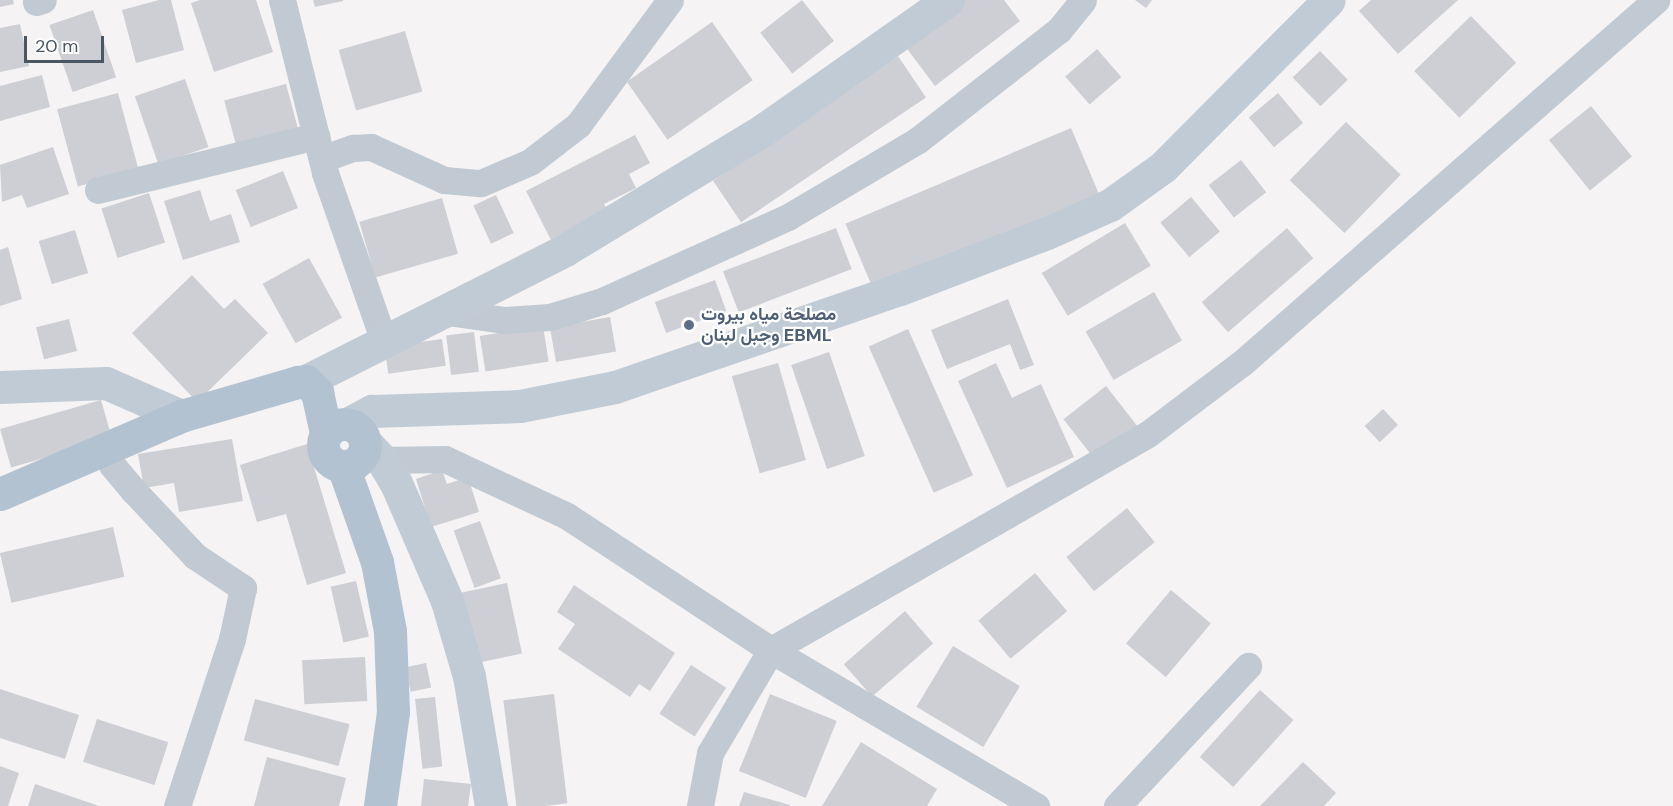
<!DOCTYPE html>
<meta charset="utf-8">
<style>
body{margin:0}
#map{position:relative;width:1673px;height:806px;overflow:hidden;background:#f5f3f3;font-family:"DM Sans",Vazirmatn,sans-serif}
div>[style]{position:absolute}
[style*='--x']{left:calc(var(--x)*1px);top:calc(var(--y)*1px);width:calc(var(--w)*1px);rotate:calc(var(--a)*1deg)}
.building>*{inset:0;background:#cdcfd5;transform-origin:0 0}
.street>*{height:27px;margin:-13.5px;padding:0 13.5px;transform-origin:13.5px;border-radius:13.5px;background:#c1cad2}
.secondary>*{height:33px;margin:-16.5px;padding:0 16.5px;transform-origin:16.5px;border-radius:16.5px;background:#c1cbd6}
.primary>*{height:33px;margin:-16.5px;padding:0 16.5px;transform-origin:16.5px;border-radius:16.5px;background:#b3c2d1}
.primary>.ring{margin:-16.5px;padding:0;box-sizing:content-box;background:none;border:33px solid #b3c2d1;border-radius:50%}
.dots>*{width:16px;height:16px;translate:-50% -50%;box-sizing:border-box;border:3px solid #fff;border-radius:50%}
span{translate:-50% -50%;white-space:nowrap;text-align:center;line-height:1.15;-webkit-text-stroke:4.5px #fff;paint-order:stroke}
.service-label{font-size:18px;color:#4e5e75;font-weight:700}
.left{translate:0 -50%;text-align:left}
.scale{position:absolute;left:24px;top:36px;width:80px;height:27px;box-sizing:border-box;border:3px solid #4a5661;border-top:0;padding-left:8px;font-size:18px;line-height:21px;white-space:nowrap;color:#4a5661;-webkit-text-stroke:4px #fff;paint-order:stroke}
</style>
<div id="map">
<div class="building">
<div style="clip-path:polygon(0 0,13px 0,14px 4px,0 7px)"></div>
<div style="clip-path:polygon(159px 0,171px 0,184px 50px,136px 63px,122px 10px)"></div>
<div style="clip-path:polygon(200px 0,256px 0,273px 52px,214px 72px,191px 3px)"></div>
<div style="clip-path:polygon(313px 0,343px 0,343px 1px,315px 7px)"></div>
<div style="left:802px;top:0;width:52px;height:53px;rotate:52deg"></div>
<div style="clip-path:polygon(957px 0,1004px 0,1020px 21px,935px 86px,902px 42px)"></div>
<div style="clip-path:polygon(1135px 0,1152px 0,1146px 8px)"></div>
<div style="clip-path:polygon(1371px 0,1458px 0,1398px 54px,1359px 11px)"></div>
<div style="left:93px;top:10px;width:71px;height:46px;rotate:71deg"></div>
<div style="left:1471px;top:16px;width:65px;height:79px;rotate:46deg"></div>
<div style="left:712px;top:22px;width:71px;height:104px;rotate:55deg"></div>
<div style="clip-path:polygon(20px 24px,29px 66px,0 72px,0 28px)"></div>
<div style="left:405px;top:31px;width:63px;height:69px;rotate:74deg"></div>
<div style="left:1097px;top:49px;width:37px;height:42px;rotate:49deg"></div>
<div style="left:1320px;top:51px;width:40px;height:38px;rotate:46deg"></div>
<div style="left:898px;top:56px;width:50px;height:223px;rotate:56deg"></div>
<div style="clip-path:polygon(42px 75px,50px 107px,0 121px,0 86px)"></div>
<div style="left:185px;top:79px;width:72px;height:53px;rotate:71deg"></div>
<div style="left:286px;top:84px;width:48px;height:64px;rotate:75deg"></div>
<div style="left:118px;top:93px;width:80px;height:63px;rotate:75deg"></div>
<div style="left:1278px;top:93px;width:39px;height:38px;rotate:50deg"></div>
<div style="left:1591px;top:106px;width:65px;height:54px;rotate:51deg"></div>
<div style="left:1346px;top:122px;width:76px;height:81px;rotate:44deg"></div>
<div style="left:1071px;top:128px;width:76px;height:245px;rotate:67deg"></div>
<div style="clip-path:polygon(635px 135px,650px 163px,629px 174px,636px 188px,604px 204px,608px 211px,551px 240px,526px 191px)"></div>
<div style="clip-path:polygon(53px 147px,69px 194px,27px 208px,22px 195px,2px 202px,0 165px)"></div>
<div style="left:1241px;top:160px;width:41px;height:41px;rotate:52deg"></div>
<div style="left:283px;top:171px;width:40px;height:51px;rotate:68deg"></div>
<div style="clip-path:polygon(200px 190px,210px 221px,231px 214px,240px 242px,183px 260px,164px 201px)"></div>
<div style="left:149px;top:193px;width:52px;height:50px;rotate:72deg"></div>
<div style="left:496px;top:195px;width:42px;height:25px;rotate:65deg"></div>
<div style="left:1191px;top:197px;width:45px;height:40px;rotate:50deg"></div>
<div style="left:442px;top:198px;width:58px;height:86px;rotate:74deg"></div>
<div style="left:1125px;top:223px;width:50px;height:97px;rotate:59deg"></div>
<div style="left:836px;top:228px;width:44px;height:121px;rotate:69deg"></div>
<div style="left:1287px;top:228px;width:40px;height:113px;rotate:49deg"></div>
<div style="left:75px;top:230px;width:45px;height:38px;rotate:73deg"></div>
<div style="clip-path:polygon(8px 247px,22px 299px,0 306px,0 250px)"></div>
<div style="left:309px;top:258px;width:68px;height:53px;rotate:61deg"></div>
<div style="clip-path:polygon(192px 275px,224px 309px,235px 299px,268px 333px,197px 402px,132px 333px)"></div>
<div style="left:715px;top:280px;width:33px;height:64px;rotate:70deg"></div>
<div style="left:1154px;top:292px;width:56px;height:79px;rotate:60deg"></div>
<div style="clip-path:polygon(1008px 299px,1034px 365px,1020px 370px,1010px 344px,947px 369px,931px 330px)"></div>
<div style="left:610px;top:317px;width:35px;height:61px;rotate:80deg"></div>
<div style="left:69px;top:319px;width:33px;height:34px;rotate:76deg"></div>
<div style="left:543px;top:326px;width:36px;height:64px;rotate:81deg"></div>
<div style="left:908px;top:329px;width:160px;height:43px;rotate:66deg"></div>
<div style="left:474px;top:332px;width:40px;height:28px;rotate:83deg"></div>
<div style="left:442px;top:339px;width:27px;height:58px;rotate:82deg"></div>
<div style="left:829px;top:352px;width:110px;height:40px;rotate:71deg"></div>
<div style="left:778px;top:363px;width:101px;height:48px;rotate:74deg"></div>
<div style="clip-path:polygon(996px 363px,1012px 398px,1041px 384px,1074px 457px,1007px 488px,958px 381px)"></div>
<div style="left:1106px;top:386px;width:54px;height:54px;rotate:52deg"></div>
<div style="left:101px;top:400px;width:40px;height:105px;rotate:74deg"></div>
<div style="left:1383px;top:409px;width:22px;height:25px;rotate:47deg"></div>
<div style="clip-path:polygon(232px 439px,243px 501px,179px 512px,174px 483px,144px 488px,138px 454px)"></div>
<div style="clip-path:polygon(307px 444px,346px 573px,307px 585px,286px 514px,257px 522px,240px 465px)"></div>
<div style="clip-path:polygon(442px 470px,447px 484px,468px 477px,479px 512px,431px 527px,416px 479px)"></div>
<div style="left:1127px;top:508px;width:44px;height:78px;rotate:51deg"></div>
<div style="left:480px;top:521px;width:61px;height:28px;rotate:70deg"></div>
<div style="left:113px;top:527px;width:51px;height:116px;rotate:77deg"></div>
<div style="left:1035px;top:573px;width:50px;height:74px;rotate:50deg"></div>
<div style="left:356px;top:581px;width:57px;height:26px;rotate:77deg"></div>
<div style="left:507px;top:583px;width:72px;height:46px;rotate:78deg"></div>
<div style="clip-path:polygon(574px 585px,675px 653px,650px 691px,639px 684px,630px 697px,558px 649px,575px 624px,557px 612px)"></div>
<div style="left:1171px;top:590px;width:52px;height:70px;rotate:40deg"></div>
<div style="left:905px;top:611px;width:43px;height:81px;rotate:49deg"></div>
<div style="left:953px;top:646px;width:78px;height:71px;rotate:31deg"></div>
<div style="left:365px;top:657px;width:44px;height:63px;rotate:87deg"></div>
<div style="left:426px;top:663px;width:25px;height:21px;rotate:78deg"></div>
<div style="left:691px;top:665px;width:42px;height:58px;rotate:33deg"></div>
<div style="clip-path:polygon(0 689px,79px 715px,65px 759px,0 738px)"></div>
<div style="left:1260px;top:690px;width:45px;height:90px;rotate:42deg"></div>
<div style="left:554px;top:694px;width:110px;height:51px;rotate:83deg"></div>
<div style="left:770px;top:694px;width:72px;height:83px;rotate:22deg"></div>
<div style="left:435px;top:697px;width:70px;height:20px;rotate:84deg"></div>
<div style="left:255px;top:699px;width:98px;height:43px;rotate:15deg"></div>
<div style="left:97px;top:719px;width:75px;height:45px;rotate:18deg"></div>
<div style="clip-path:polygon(861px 742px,937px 789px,927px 806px,822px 806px)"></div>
<div style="clip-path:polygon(267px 757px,346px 778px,339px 806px,254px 806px)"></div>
<div style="clip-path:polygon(1303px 762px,1336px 793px,1324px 806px,1260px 806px)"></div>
<div style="clip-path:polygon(0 766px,19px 773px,8px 806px,0 806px)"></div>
<div style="clip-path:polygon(424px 779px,471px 784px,468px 806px,421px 806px)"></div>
<div style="clip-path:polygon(35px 784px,99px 806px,28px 806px)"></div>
<div style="clip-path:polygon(744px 792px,790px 805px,790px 806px,739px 806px)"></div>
</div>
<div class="street">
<div style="--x:282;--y:0;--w:178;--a:76"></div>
<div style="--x:325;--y:173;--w:176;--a:70.7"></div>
<div style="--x:36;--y:2;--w:7;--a:-16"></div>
<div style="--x:322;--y:159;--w:33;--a:-20"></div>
<div style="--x:353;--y:148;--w:18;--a:-3"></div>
<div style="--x:371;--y:147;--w:80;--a:24.3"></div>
<div style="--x:444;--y:180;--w:37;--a:5"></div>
<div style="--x:481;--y:183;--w:53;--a:-23.2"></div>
<div style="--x:530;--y:162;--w:61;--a:-37.6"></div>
<div style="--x:578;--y:125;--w:155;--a:-53.6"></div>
<div style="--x:98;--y:190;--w:225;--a:-13.9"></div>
<div style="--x:440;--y:311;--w:66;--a:7.9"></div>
<div style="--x:505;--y:320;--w:45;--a:-3.8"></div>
<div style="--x:550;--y:317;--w:54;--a:-17.1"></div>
<div style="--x:602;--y:301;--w:204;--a:-24.3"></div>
<div style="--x:788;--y:217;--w:151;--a:-30.6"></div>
<div style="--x:918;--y:140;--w:179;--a:-38"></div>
<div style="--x:1059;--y:30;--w:38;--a:-51"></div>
<div style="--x:108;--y:449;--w:16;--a:76"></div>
<div style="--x:112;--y:465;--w:33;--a:50"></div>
<div style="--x:133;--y:490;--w:91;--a:46.8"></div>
<div style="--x:195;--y:556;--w:58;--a:33.7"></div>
<div style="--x:243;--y:588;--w:52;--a:102.2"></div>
<div style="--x:232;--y:639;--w:176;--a:108.2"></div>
<div style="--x:382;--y:460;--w:63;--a:-0.9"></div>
<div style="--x:445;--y:459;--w:135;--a:25"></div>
<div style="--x:567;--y:516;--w:244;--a:33.3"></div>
<div style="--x:771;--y:650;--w:308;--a:30.5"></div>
<div style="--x:700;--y:806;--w:54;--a:-79.3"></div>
<div style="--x:710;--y:753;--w:120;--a:-59.4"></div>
<div style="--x:771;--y:650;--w:434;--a:-29.8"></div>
<div style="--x:1148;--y:434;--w:118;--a:-37.1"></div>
<div style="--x:1242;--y:363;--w:551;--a:-41.24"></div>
<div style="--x:1117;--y:806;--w:192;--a:-46.9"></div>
</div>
<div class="secondary">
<div style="--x:306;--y:381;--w:290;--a:-26.8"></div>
<div style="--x:565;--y:250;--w:232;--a:-31.2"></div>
<div style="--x:763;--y:130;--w:226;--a:-35.1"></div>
<div style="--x:0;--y:387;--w:106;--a:-2.2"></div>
<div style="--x:106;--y:383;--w:82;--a:23.7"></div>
<div style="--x:349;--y:423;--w:26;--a:-28"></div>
<div style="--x:372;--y:411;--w:148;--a:-1.9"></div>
<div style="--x:520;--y:406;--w:97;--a:-11.3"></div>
<div style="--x:615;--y:387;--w:301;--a:-19"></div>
<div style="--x:900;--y:289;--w:157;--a:-20.9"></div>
<div style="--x:1047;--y:233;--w:69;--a:-24"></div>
<div style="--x:1110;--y:205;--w:65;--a:-35.6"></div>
<div style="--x:1163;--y:167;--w:235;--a:-45.2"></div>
<div style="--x:365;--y:442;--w:25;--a:47"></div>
<div style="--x:382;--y:460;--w:27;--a:59"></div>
<div style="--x:396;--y:483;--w:129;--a:66.6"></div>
<div style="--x:447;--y:601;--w:78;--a:73.7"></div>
<div style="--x:469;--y:676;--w:132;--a:80.4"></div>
</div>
<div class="primary">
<div class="ring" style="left:323px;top:424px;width:9px;height:9px"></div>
<div style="--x:343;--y:466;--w:102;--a:70.5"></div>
<div style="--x:377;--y:562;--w:70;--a:79.3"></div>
<div style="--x:390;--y:631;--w:81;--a:87.9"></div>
<div style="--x:393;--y:712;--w:95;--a:97.9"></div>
<div style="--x:0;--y:494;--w:197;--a:-23.3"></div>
<div style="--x:181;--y:416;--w:122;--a:-16.2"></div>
<div style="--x:298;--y:382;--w:8;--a:-7"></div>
<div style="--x:306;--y:381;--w:16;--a:45"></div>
<div style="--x:317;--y:392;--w:42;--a:77.6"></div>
</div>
<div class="dots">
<div style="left:689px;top:325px;background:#5c6f8a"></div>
</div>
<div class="service-label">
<span class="left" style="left:701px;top:325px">مصلحة مياه بيروت<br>وجبل لبنان EBML</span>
</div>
<div class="scale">20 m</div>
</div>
